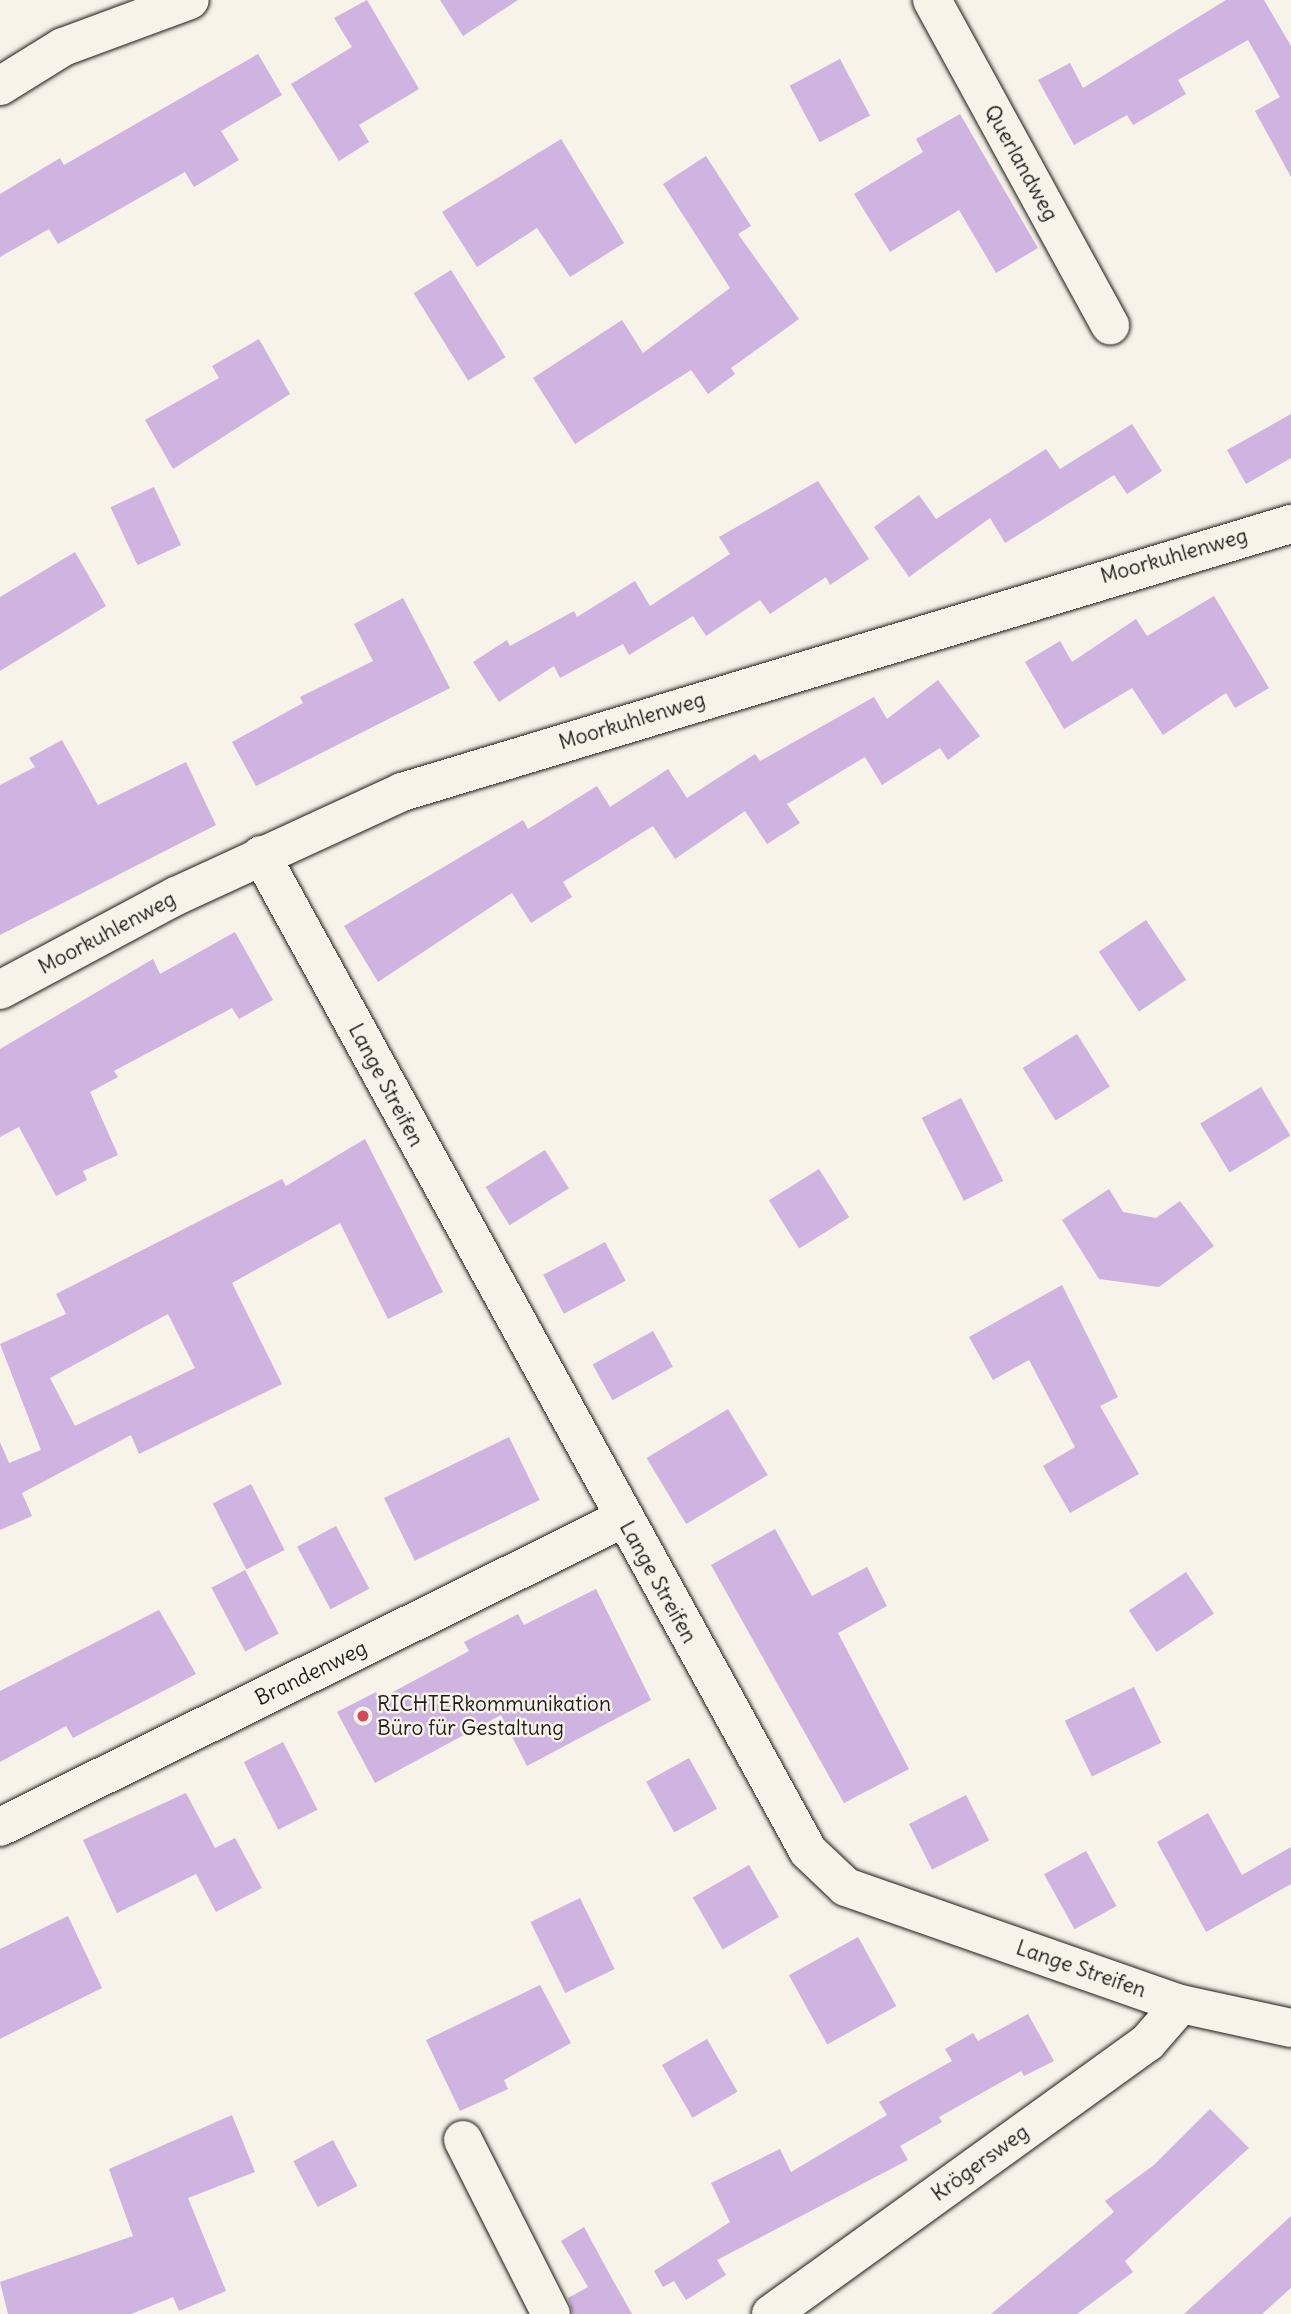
<!DOCTYPE html>
<meta charset="utf-8">
<style>
body{margin:0}
#map{position:relative;width:1291px;height:2314px;overflow:hidden;background:#f7f3e8;font-family:Delius,sans-serif}
div>[style]{position:absolute}
[style*='--x']{left:calc(var(--x)*1px);top:calc(var(--y)*1px);width:calc(var(--w)*1px);rotate:calc(var(--a)*1deg)}
.building>*{inset:0;background:#cfb3e0;transform-origin:0 0}
.roads{filter:drop-shadow(0 0 2px #1c1c1c) drop-shadow(0 0 2px #1c1c1c)}
.minor>*{height:38px;margin:-19px;padding:0 19px;transform-origin:19px;border-radius:19px;background:#f7f3e8}
.dots>*{width:19px;height:19px;translate:-50% -50%;box-sizing:border-box;border:4px solid #f7f3e8;border-radius:50%}
span{translate:-50% -50%;white-space:nowrap;text-align:center;line-height:1.15;-webkit-text-stroke:5px #f7f3e8;paint-order:stroke}
.street-label{font-size:21px;color:#1c1c1c}
.poi-label{font-size:21px;color:#1c1c1c}
.left{translate:0 -50%;text-align:left}
</style>
<div id="map">
<div class="building">
<div style="clip-path:polygon(367px 0,419px 89px,359px 125px,369px 142px,339px 161px,291px 84px,352px 47px,334px 18px)"></div>
<div style="clip-path:polygon(440px 0,518px 0,463px 36px)"></div>
<div style="clip-path:polygon(1226px 0,1264px 0,1291px 46px,1291px 177px,1255px 111px,1280px 97px,1248px 40px,1178px 80px,1186px 94px,1159px 110px,1133px 125px,1127px 115px,1074px 145px,1038px 80px,1070px 63px,1083px 88px)"></div>
<div style="clip-path:polygon(258px 54px,282px 95px,221px 131px,239px 160px,194px 187px,185px 172px,58px 244px,49px 229px,0 257px,0 194px,60px 158px,64px 165px)"></div>
<div style="left:840px;top:59px;width:64px;height:57px;rotate:62deg"></div>
<div style="clip-path:polygon(960px 114px,1038px 248px,996px 273px,959px 210px,890px 252px,854px 194px,923px 152px,916px 139px)"></div>
<div style="clip-path:polygon(561px 139px,624px 243px,570px 277px,537px 228px,477px 267px,442px 212px)"></div>
<div style="clip-path:polygon(706px 156px,751px 226px,738px 234px,799px 319px,731px 368px,735px 374px,708px 394px,691px 370px,575px 444px,533px 378px,622px 320px,643px 353px,730px 288px,663px 184px)"></div>
<div style="left:451px;top:270px;width:103px;height:44px;rotate:58deg"></div>
<div style="clip-path:polygon(259px 339px,290px 394px,173px 469px,145px 420px,219px 378px,212px 366px)"></div>
<div style="clip-path:polygon(1291px 414px,1291px 458px,1246px 484px,1227px 450px)"></div>
<div style="clip-path:polygon(1132px 424px,1162px 471px,1127px 494px,1114px 475px,1005px 543px,990px 518px,909px 577px,874px 527px,919px 495px,936px 519px,1046px 449px,1060px 469px)"></div>
<div style="clip-path:polygon(818px 481px,869px 559px,830px 585px,826px 577px,770px 614px,760px 600px,706px 636px,693px 616px,629px 655px,623px 644px,560px 678px,554px 666px,499px 702px,473px 662px,507px 640px,510px 646px,574px 611px,577px 617px,635px 581px,650px 606px,730px 554px,719px 537px)"></div>
<div style="left:154px;top:487px;width:64px;height:48px;rotate:65deg"></div>
<div style="clip-path:polygon(75px 552px,106px 606px,0 671px,0 597px)"></div>
<div style="clip-path:polygon(1214px 596px,1269px 688px,1235px 708px,1226px 693px,1163px 735px,1132px 688px,1064px 729px,1025px 662px,1060px 641px,1072px 662px,1136px 619px,1147px 636px)"></div>
<div style="clip-path:polygon(403px 598px,450px 688px,256px 786px,232px 742px,303px 703px,300px 697px,373px 661px,354px 624px)"></div>
<div style="clip-path:polygon(938px 680px,980px 736px,948px 760px,940px 748px,882px 785px,865px 757px,787px 804px,800px 823px,767px 844px,745px 811px,675px 859px,653px 826px,563px 882px,572px 897px,531px 923px,512px 893px,378px 982px,344px 926px,523px 820px,528px 829px,597px 786px,610px 807px,668px 769px,687px 798px,755px 754px,760px 761px,874px 697px,887px 719px)"></div>
<div style="clip-path:polygon(62px 740px,98px 805px,186px 762px,216px 825px,0 935px,0 785px,35px 767px,29px 758px)"></div>
<div style="left:1146px;top:920px;width:72px;height:57px;rotate:56deg"></div>
<div style="clip-path:polygon(235px 932px,273px 1000px,239px 1019px,232px 1008px,114px 1071px,118px 1077px,90px 1092px,118px 1155px,83px 1171px,87px 1180px,56px 1196px,19px 1127px,0 1137px,0 1049px,153px 959px,160px 974px)"></div>
<div style="left:1077px;top:1034px;width:62px;height:64px;rotate:58deg"></div>
<div style="left:1261px;top:1087px;width:57px;height:71px;rotate:59deg"></div>
<div style="left:961px;top:1098px;width:93px;height:44px;rotate:63deg"></div>
<div style="clip-path:polygon(evenodd,365px 1139px,443px 1292px,388px 1319px,340px 1223px,232px 1283px,282px 1384px,139px 1454px,131px 1435px,22px 1493px,32px 1516px,0 1530px,0 1442px,9px 1463px,41px 1450px,0 1344px,66px 1314px,56px 1294px,282px 1179px,286px 1186px,365px 1139px,168px 1314px,195px 1368px,75px 1426px,50px 1378px,168px 1314px)"></div>
<div style="left:545px;top:1150px;width:45px;height:70px;rotate:58deg"></div>
<div style="left:819px;top:1169px;width:57px;height:59px;rotate:58deg"></div>
<div style="clip-path:polygon(1109px 1189px,1123px 1212px,1156px 1218px,1180px 1201px,1214px 1246px,1159px 1287px,1099px 1279px,1062px 1220px)"></div>
<div style="left:605px;top:1242px;width:44px;height:70px;rotate:62deg"></div>
<div style="clip-path:polygon(1062px 1285px,1118px 1397px,1100px 1406px,1139px 1474px,1070px 1513px,1043px 1466px,1075px 1447px,1029px 1360px,993px 1380px,969px 1337px)"></div>
<div style="left:653px;top:1331px;width:41px;height:69px;rotate:61deg"></div>
<div style="left:728px;top:1409px;width:77px;height:95px;rotate:59deg"></div>
<div style="left:509px;top:1437px;width:70px;height:139px;rotate:64deg"></div>
<div style="left:251px;top:1484px;width:74px;height:43px;rotate:63deg"></div>
<div style="left:336px;top:1526px;width:71px;height:44px;rotate:62deg"></div>
<div style="clip-path:polygon(775px 1529px,812px 1596px,867px 1567px,887px 1606px,838px 1633px,909px 1769px,844px 1803px,711px 1565px)"></div>
<div style="left:245px;top:1570px;width:72px;height:38px;rotate:62deg"></div>
<div style="left:1186px;top:1572px;width:50px;height:69px;rotate:56deg"></div>
<div style="clip-path:polygon(596px 1589px,651px 1700px,527px 1766px,501px 1715px,375px 1783px,337px 1712px,376px 1692px,380px 1699px,469px 1651px,464px 1642px,518px 1614px,524px 1625px)"></div>
<div style="clip-path:polygon(159px 1610px,196px 1674px,73px 1738px,66px 1726px,0 1762px,0 1691px)"></div>
<div style="left:1134px;top:1687px;width:62px;height:77px;rotate:64deg"></div>
<div style="left:283px;top:1742px;width:76px;height:44px;rotate:63deg"></div>
<div style="left:689px;top:1758px;width:58px;height:49px;rotate:61deg"></div>
<div style="clip-path:polygon(186px 1793px,215px 1848px,235px 1838px,262px 1888px,216px 1912px,196px 1874px,117px 1913px,83px 1840px)"></div>
<div style="left:966px;top:1795px;width:51px;height:64px;rotate:63deg"></div>
<div style="clip-path:polygon(1208px 1813px,1242px 1875px,1291px 1847px,1291px 1884px,1206px 1932px,1157px 1842px)"></div>
<div style="left:1086px;top:1851px;width:63px;height:48px;rotate:61deg"></div>
<div style="left:749px;top:1865px;width:60px;height:65px;rotate:60deg"></div>
<div style="left:580px;top:1898px;width:79px;height:55px;rotate:64deg"></div>
<div style="clip-path:polygon(68px 1916px,102px 1988px,0 2039px,0 1949px)"></div>
<div style="left:858px;top:1937px;width:79px;height:79px;rotate:61deg"></div>
<div style="clip-path:polygon(540px 1985px,571px 2043px,504px 2080px,508px 2089px,460px 2111px,426px 2040px)"></div>
<div style="clip-path:polygon(1028px 2014px,1054px 2061px,1024px 2076px,1021px 2071px,939px 2117px,942px 2122px,900px 2146px,908px 2160px,717px 2260px,726px 2275px,686px 2300px,674px 2281px,663px 2287px,654px 2271px,730px 2222px,711px 2183px,780px 2149px,791px 2172px,887px 2115px,879px 2102px,952px 2061px,945px 2049px,973px 2033px,978px 2041px)"></div>
<div style="left:707px;top:2039px;width:61px;height:52px;rotate:60deg"></div>
<div style="clip-path:polygon(1210px 2109px,1249px 2148px,1125px 2261px,1133px 2272px,1077px 2314px,991px 2314px,1114px 2212px,1105px 2201px,1154px 2165px)"></div>
<div style="clip-path:polygon(232px 2115px,255px 2172px,188px 2198px,226px 2291px,179px 2311px,173px 2297px,131px 2314px,8px 2314px,0 2282px,133px 2236px,109px 2169px)"></div>
<div style="left:333px;top:2140px;width:52px;height:45px;rotate:62deg"></div>
<div style="clip-path:polygon(1291px 2216px,1291px 2288px,1262px 2314px,1184px 2314px)"></div>
<div style="clip-path:polygon(584px 2227px,610px 2275px,632px 2314px,573px 2314px,568px 2298px,588px 2287px,561px 2241px)"></div>
</div>
<div class="roads">
<div class="minor">
<div style="--x:932;--y:0;--w:371;--a:61.3"></div>
<div style="--x:0;--y:86;--w:74;--a:-31.8"></div>
<div style="--x:63;--y:47;--w:135;--a:-20.3"></div>
<div style="--x:261;--y:855;--w:1136;--a:61.22"></div>
<div style="--x:808;--y:1851;--w:52;--a:43.5"></div>
<div style="--x:846;--y:1887;--w:355;--a:19.3"></div>
<div style="--x:1181;--y:2004;--w:113;--a:12.3"></div>
<div style="--x:0;--y:990;--w:200;--a:-28.1"></div>
<div style="--x:176;--y:896;--w:249;--a:-24.7"></div>
<div style="--x:402;--y:792;--w:929;--a:-16.78"></div>
<div style="--x:0;--y:1827;--w:694;--a:-26.34"></div>
<div style="--x:463;--y:2140;--w:195;--a:63.2"></div>
<div style="--x:771;--y:2314;--w:465;--a:-35.8"></div>
<div style="--x:1148;--y:2042;--w:50;--a:-49"></div>
</div>
</div>
<div class="dots">
<div style="left:363px;top:1716px;background:#d1495b"></div>
</div>
<div class="street-label">
<span style="left:1021px;top:163px;rotate:61deg">Querlandweg</span>
<span style="left:1174px;top:556px;rotate:-16deg">Moorkuhlenweg</span>
<span style="left:632px;top:721px;rotate:-17deg">Moorkuhlenweg</span>
<span style="left:107px;top:933px;rotate:-28deg">Moorkuhlenweg</span>
<span style="left:386px;top:1085px;rotate:62deg">Lange Streifen</span>
<span style="left:658px;top:1582px;rotate:61deg">Lange Streifen</span>
<span style="left:311px;top:1673px;rotate:-26deg">Brandenweg</span>
<span style="left:1081px;top:1969px;rotate:19deg">Lange Streifen</span>
<span style="left:980px;top:2163px;rotate:-36deg">Krögersweg</span>
</div>
<div class="poi-label">
<span class="left" style="left:377px;top:1716px">RICHTERkommunikation<br>Büro für Gestaltung</span>
</div>
</div>
